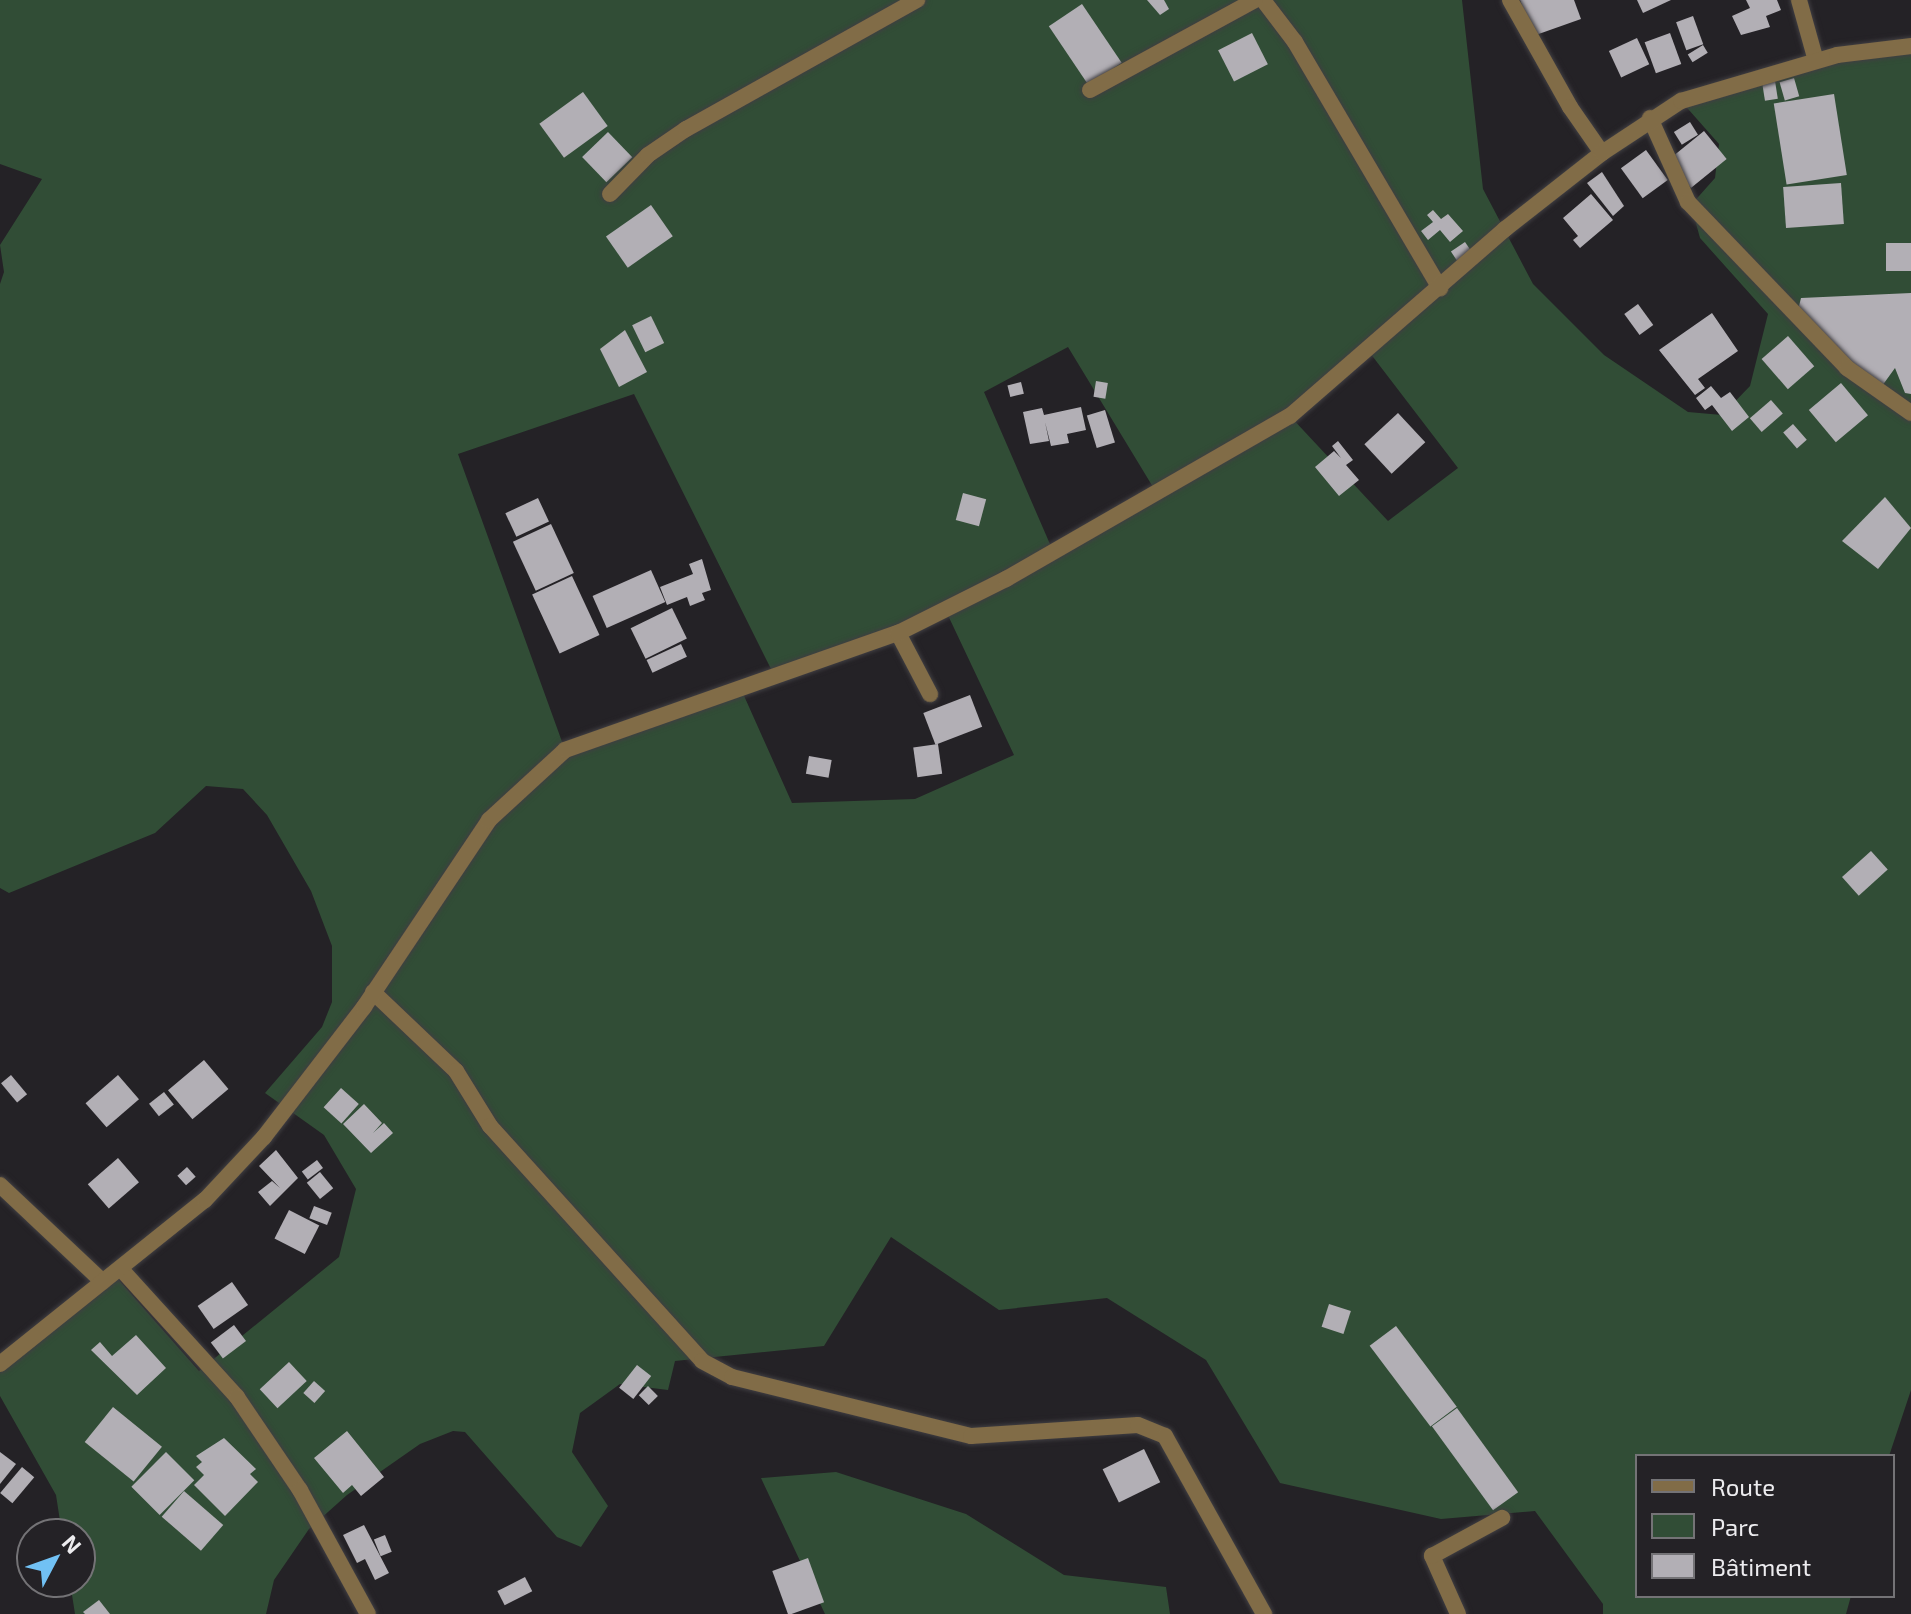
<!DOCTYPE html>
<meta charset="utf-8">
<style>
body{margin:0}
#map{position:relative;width:1911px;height:1614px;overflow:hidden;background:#242226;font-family:"Exo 2",sans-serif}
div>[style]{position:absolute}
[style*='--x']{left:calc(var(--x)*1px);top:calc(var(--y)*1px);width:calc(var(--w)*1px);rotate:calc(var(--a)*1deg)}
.green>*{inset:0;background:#314d36}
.building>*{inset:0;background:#b2afb5;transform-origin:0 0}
.roads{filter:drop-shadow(0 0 2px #403e42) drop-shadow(0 0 2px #403e42)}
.minor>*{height:16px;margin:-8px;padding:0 8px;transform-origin:8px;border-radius:8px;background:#816c47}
.tertiary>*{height:16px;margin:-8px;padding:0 8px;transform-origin:8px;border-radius:8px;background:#816c47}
span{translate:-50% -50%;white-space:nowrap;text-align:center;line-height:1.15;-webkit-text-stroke:8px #242226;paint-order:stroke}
.legend{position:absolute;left:1635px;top:1454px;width:260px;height:144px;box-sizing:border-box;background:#242226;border:2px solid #747376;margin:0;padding:10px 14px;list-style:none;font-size:24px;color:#edecef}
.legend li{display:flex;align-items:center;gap:16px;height:40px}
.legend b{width:40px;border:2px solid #747376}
.north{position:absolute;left:16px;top:1518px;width:80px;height:80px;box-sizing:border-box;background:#242226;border:2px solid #747376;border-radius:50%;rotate:49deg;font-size:22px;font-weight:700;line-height:32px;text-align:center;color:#edecef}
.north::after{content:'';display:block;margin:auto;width:28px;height:36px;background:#71c1f4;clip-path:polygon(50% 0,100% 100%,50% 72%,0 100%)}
</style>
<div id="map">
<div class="green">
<div style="clip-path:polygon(evenodd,0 0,1462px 0,1483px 189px,1533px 284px,1604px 355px,1688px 412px,1722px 415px,1750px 386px,1768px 314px,1700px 238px,1691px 205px,1715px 178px,1719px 144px,1681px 101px,1837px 55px,1911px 49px,1911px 1390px,1889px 1456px,1637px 1456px,1637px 1596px,1851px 1596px,1846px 1614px,1603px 1614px,1603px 1604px,1535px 1511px,1441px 1519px,1280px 1483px,1206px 1360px,1107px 1298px,999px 1310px,891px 1237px,824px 1346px,675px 1361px,668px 1390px,620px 1384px,580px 1413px,572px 1452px,608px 1506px,581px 1547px,557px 1537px,465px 1432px,453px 1431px,420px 1444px,347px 1495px,309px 1529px,274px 1580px,266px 1614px,75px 1614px,70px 1582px,80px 1582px,80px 1534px,62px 1534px,56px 1495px,0 1396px,0 1365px,118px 1279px,199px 1371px,339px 1257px,356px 1189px,324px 1135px,265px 1093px,322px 1027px,332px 1002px,332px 946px,311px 891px,267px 815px,243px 789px,206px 786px,155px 833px,9px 893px,0 888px,0 284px,4px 272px,0 245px,42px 179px,0 164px,0 0,1068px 347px,1156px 492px,1053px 551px,984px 392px,1068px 347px,0 0,1370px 353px,1458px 468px,1388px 521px,1290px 416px,1370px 353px,0 0,634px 394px,775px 677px,945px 609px,1014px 755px,915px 799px,792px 803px,741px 689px,565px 750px,458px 454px,634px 394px)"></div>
<div style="clip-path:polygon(836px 1472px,966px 1514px,1064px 1575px,1166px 1587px,1170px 1614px,825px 1614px,761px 1478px)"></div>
</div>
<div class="building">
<div style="clip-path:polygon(1147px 0,1164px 0,1169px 9px,1160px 15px)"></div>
<div style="clip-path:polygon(1520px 0,1574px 0,1581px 19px,1533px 36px)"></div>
<div style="clip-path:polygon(1637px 0,1671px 0,1643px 13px)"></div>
<div style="clip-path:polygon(1746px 0,1777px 0,1781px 10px,1766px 16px,1770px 27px,1741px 35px,1732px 16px,1750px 8px)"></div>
<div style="left:1082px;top:4px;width:71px;height:40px;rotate:56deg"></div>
<div style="left:1693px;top:16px;width:30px;height:18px;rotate:70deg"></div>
<div style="left:1252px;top:33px;width:35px;height:38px;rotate:63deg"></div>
<div style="left:1670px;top:33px;width:33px;height:27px;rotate:70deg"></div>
<div style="left:1637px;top:38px;width:29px;height:31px;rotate:65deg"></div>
<div style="left:1703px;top:45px;width:9px;height:18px;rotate:58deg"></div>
<div style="left:1794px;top:78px;width:19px;height:15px;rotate:74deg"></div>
<div style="left:1775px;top:81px;width:18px;height:13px;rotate:81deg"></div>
<div style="left:583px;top:92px;width:42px;height:54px;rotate:54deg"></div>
<div style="left:1834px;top:94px;width:82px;height:61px;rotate:81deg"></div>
<div style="left:1690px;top:122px;width:15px;height:19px;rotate:58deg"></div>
<div style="left:1704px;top:131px;width:36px;height:46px;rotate:51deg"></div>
<div style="left:608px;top:132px;width:35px;height:36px;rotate:46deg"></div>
<div style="left:1646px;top:150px;width:37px;height:31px;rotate:54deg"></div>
<div style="clip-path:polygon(1602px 172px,1624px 206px,1613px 216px,1587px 183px)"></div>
<div style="left:1841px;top:183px;width:41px;height:58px;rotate:86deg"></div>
<div style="clip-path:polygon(1591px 194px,1613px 220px,1580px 248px,1573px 240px,1578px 236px,1563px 218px)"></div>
<div style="left:651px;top:205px;width:38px;height:55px;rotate:55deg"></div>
<div style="clip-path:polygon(1433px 210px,1441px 219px,1448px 214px,1463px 231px,1450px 242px,1440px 230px,1428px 240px,1421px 231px,1433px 222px,1427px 215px)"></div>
<div style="left:1465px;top:242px;width:11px;height:17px;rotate:56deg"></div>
<div style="left:1911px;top:243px;width:28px;height:25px;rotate:90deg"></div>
<div style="clip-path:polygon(1911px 293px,1911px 394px,1905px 393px,1895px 368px,1882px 386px,1796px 318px,1801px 298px)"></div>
<div style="left:1638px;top:304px;width:26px;height:17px;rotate:54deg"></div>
<div style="clip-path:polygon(1712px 313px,1738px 351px,1698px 379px,1705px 388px,1695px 395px,1659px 350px)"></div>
<div style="left:651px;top:316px;width:30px;height:21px;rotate:64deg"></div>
<div style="clip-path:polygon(625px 330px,647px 372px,619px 387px,600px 349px)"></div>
<div style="left:1788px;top:336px;width:40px;height:35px;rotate:49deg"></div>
<div style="left:1096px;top:381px;width:12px;height:16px;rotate:9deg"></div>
<div style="left:1021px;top:382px;width:12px;height:14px;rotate:76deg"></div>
<div style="left:1841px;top:383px;width:42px;height:42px;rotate:50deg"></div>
<div style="clip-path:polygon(1711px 386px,1721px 398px,1730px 392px,1749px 417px,1732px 431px,1712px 405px,1705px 410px,1696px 398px)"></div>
<div style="left:1771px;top:400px;width:18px;height:28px;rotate:49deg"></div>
<div style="clip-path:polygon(1081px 407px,1086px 430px,1067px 434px,1069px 443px,1051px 446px,1045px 422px,1049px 441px,1030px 444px,1023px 412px,1042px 408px,1044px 415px)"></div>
<div style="left:1105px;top:410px;width:34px;height:19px;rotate:73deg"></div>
<div style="left:1398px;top:413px;width:40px;height:46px;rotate:47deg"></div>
<div style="left:1793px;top:424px;width:21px;height:13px;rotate:49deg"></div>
<div style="clip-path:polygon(1338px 441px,1353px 460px,1346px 465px,1359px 480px,1339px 496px,1315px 467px,1334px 451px,1341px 458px,1332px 446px)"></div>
<div style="left:963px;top:493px;width:24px;height:28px;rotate:15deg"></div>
<div style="clip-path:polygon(1885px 497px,1911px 528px,1878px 569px,1842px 541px)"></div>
<div style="left:538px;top:498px;width:26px;height:36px;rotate:65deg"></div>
<div style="left:551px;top:524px;width:54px;height:42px;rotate:65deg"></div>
<div style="clip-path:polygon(702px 559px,711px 590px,702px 593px,705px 600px,690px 606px,687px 597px,667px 605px,660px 587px,693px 574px,689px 564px)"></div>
<div style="left:651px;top:570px;width:35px;height:64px;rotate:66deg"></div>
<div style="left:572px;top:576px;width:65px;height:44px;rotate:65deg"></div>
<div style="left:672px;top:608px;width:34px;height:46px;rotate:64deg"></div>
<div style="left:681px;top:644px;width:14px;height:38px;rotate:65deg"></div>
<div style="left:970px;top:695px;width:34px;height:50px;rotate:69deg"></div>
<div style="left:938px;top:744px;width:30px;height:25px;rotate:82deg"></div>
<div style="left:809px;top:756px;width:23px;height:18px;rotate:10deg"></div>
<div style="left:1871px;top:851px;width:25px;height:39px;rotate:48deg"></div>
<div style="left:204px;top:1060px;width:38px;height:47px;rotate:50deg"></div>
<div style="left:11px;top:1075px;width:25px;height:13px;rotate:50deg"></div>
<div style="left:118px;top:1075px;width:32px;height:43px;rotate:49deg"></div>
<div style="left:341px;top:1088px;width:24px;height:26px;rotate:42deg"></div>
<div style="left:164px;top:1092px;width:16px;height:19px;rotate:52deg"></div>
<div style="clip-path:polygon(364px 1104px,382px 1123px,373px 1133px,384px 1123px,393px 1133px,371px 1153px,343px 1124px)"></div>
<div style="clip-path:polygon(276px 1150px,298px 1178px,270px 1206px,258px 1192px,272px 1181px,280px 1188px,259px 1166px)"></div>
<div style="left:118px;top:1158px;width:32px;height:40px;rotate:49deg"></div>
<div style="left:317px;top:1160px;width:10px;height:19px;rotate:53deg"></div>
<div style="left:187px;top:1167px;width:13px;height:13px;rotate:48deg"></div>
<div style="left:320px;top:1172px;width:21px;height:17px;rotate:51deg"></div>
<div style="left:314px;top:1206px;width:19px;height:13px;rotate:21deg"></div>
<div style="left:289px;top:1210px;width:34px;height:32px;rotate:27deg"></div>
<div style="left:232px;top:1282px;width:28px;height:42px;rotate:55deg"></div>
<div style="left:1329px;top:1304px;width:23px;height:24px;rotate:18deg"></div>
<div style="left:234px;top:1325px;width:20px;height:29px;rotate:53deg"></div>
<div style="left:1396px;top:1326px;width:101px;height:33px;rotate:53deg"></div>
<div style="clip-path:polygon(136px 1335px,166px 1368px,137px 1395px,91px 1350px,100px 1342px,112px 1356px)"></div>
<div style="left:289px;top:1362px;width:26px;height:40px;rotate:47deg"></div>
<div style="left:637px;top:1365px;width:18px;height:29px;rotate:38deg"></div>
<div style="left:314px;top:1381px;width:15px;height:16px;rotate:42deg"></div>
<div style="left:648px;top:1386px;width:14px;height:13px;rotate:45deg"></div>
<div style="left:113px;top:1407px;width:63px;height:45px;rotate:39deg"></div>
<div style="left:1457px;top:1408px;width:104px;height:31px;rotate:54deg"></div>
<div style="clip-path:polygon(347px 1431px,384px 1477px,361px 1496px,352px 1485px,343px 1493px,314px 1458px)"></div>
<div style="clip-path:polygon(224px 1438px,256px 1469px,250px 1474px,258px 1482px,225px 1516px,194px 1485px,204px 1475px,196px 1467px,202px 1462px,196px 1456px)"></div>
<div style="left:1144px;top:1449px;width:37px;height:46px;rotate:64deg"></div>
<div style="clip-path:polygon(0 1452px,16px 1464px,0 1484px)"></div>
<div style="left:166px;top:1452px;width:40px;height:49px;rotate:45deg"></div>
<div style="left:22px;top:1467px;width:16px;height:34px;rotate:40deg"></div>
<div style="left:184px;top:1491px;width:52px;height:34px;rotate:41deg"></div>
<div style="clip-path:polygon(364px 1525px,389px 1573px,375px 1580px,365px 1559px,357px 1563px,343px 1535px)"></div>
<div style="left:385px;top:1535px;width:18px;height:12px;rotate:68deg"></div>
<div style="left:808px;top:1558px;width:47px;height:38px;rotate:70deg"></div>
<div style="left:525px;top:1577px;width:16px;height:31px;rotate:63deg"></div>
<div style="clip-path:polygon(99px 1600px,110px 1614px,85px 1614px,83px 1612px)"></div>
</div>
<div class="roads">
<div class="minor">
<div style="--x:1263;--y:0;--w:53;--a:52.7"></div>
<div style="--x:1295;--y:42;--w:286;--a:59.5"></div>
<div style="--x:1510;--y:0;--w:123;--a:60.7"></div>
<div style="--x:1570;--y:107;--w:56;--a:55.2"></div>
<div style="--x:1799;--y:0;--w:63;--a:74.4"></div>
<div style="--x:1090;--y:90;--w:188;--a:-28.6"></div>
<div style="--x:1650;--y:118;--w:92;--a:65.7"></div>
<div style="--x:1688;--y:202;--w:230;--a:46.2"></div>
<div style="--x:1847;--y:368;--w:78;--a:35.1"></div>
<div style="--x:610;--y:194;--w:54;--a:-45.7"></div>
<div style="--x:648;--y:155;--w:46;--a:-34.4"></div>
<div style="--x:686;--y:129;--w:265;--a:-29.2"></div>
<div style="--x:898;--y:633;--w:69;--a:62.3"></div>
<div style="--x:373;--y:992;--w:115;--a:43.6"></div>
<div style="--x:456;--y:1071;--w:65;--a:58.3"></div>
<div style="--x:490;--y:1126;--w:316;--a:47.9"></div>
<div style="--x:702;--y:1361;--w:34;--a:28"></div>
<div style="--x:732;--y:1377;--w:246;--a:13.9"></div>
<div style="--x:971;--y:1436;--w:167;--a:-3.8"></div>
<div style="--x:1138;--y:1425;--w:29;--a:22"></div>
<div style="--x:1165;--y:1436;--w:204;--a:60.9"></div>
<div style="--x:0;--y:1185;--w:141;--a:43.3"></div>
<div style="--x:121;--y:1269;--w:173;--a:47.8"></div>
<div style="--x:237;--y:1397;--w:112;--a:55.9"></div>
<div style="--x:300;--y:1490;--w:141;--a:61.3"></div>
<div style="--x:1458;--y:1614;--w:64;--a:-114.1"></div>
<div style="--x:1432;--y:1556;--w:80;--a:-28.5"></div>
</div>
<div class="tertiary">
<div style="--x:0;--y:1364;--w:263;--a:-38.7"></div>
<div style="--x:205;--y:1200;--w:86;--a:-46.9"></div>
<div style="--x:264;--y:1137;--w:164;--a:-52.4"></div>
<div style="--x:364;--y:1007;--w:225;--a:-56.2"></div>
<div style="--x:489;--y:820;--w:103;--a:-42.6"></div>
<div style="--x:565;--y:750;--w:353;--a:-19.4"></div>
<div style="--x:898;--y:633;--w:121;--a:-26.6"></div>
<div style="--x:1006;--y:579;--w:327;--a:-29.9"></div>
<div style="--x:1290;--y:416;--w:285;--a:-41"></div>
<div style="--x:1505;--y:229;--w:123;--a:-38.1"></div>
<div style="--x:1602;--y:153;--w:95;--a:-33.4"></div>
<div style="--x:1681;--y:101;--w:163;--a:-16.4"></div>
<div style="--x:1837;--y:55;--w:75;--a:-6.9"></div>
</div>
</div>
<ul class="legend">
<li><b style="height:10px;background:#816c47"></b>Route</li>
<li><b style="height:22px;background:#314d36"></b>Parc</li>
<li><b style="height:22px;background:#b2afb5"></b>Bâtiment</li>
</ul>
<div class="north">N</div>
</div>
